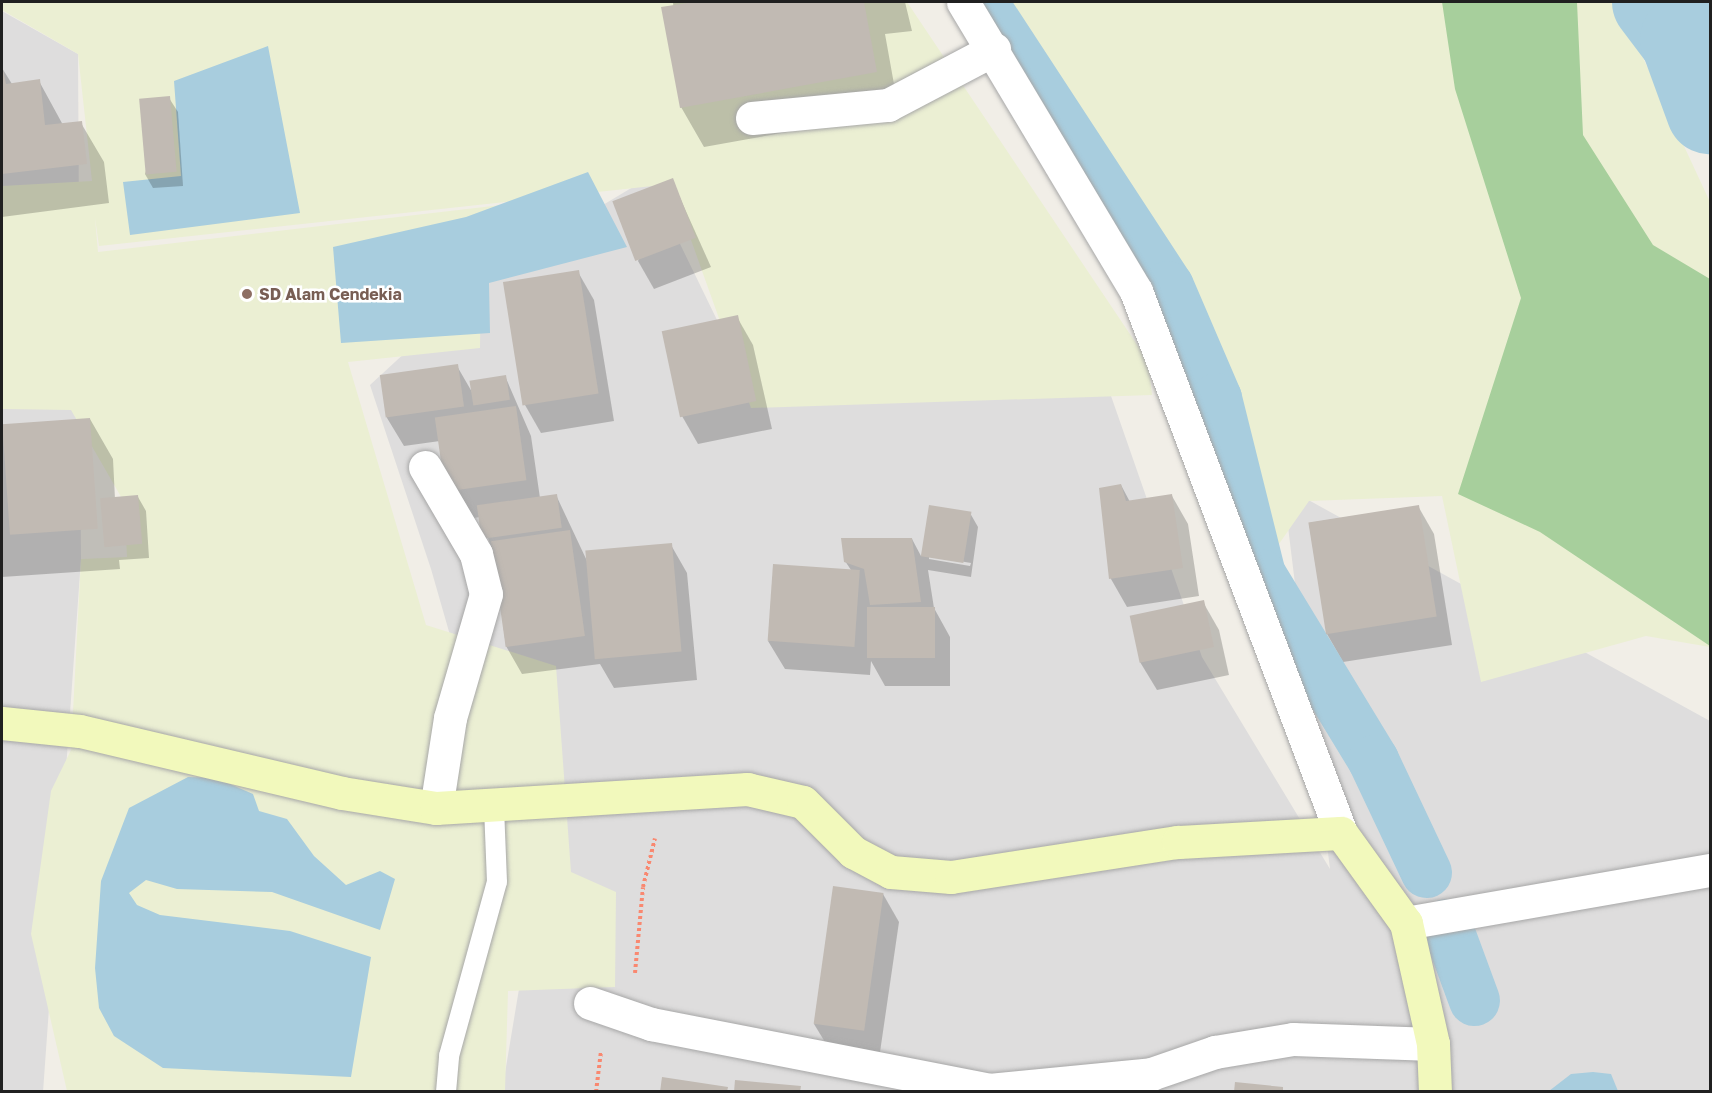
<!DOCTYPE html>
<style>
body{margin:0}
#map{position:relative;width:1712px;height:1093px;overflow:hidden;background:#f1eee7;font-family:"Golos Text",sans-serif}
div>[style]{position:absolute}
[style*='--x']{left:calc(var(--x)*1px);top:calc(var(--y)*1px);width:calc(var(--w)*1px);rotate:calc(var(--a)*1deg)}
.residential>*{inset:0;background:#dedddd}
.farmland>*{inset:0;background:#ebefd3}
.forest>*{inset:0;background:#a7cf9c}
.water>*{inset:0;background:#a8cdde}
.shadow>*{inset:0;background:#0003}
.canal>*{height:51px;margin:-25.5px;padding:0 25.5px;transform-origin:25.5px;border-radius:25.5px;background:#a8cdde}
.river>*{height:88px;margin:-44px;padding:0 44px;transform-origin:44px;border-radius:44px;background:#a8cdde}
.building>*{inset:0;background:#c1bab3;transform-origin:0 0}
.path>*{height:4px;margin-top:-2px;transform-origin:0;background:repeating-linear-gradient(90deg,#f98870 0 3px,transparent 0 6px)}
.roads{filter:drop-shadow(0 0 2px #a7a7a7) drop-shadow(0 0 2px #a7a7a7)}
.lane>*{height:20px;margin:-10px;padding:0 10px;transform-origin:10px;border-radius:10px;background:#fff}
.street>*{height:33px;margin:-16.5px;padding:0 16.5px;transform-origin:16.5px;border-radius:16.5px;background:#fff}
.secondary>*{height:33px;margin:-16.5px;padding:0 16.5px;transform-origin:16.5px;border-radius:16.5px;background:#f2f9bc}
.dots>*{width:16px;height:16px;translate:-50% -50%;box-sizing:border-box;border:3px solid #fff;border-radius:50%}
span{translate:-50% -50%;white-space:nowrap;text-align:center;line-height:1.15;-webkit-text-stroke:5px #fff;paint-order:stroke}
.education-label{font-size:16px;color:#785e54;font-weight:700}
.left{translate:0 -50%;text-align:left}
.frame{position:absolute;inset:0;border:3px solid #202020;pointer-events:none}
</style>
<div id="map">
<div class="residential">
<div style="clip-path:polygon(2px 11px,78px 54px,81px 559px,43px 1092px,2px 1091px)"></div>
<div style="clip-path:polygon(648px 178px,753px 394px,1110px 393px,1202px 657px,1330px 869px,1283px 486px,1710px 721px,1710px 1091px,502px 1091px,531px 917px,431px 569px,370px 385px,496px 269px)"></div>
</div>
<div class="farmland">
<div style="clip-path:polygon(2px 2px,907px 2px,1148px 361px,1152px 395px,751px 408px,671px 184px,99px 246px,95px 218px,98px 252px,579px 196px,481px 274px,480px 348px,348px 362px,426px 625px,556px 666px,571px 872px,616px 892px,615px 987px,508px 991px,505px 1091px,67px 1091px,31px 934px,51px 791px,71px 750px,81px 559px,127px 557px,124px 502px,71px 410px,2px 409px,2px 186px,92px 181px,78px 54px,2px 10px)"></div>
<div style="clip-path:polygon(958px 2px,1617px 2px,1710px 202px,1710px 647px,1646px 636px,1481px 682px,1442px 496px,1309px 501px,1237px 604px,1175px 321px)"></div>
</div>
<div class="forest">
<div style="clip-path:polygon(1442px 2px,1577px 2px,1583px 135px,1653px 245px,1710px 279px,1710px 646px,1540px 532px,1458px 494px,1521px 298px,1455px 89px)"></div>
</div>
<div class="water">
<div style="clip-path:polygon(268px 46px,300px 213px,130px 235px,123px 182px,181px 176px,174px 81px)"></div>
<div style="clip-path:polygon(588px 172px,627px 247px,489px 283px,490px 333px,341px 343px,333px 247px,466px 217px)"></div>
<div style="clip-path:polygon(188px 777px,216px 778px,253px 794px,259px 811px,287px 819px,314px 856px,346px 885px,380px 871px,395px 879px,380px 930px,272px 892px,177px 889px,146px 880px,129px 893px,137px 905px,160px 915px,290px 931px,371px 957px,351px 1077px,163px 1068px,114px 1036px,99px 1008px,95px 968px,101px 881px,129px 808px)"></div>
<div style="clip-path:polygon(1593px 1072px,1611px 1074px,1618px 1091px,1549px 1091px,1571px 1074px)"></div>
</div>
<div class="shadow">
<div style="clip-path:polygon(673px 2px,905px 2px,912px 31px,885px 34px,899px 112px,704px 147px,681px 107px)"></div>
<div style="clip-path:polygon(2px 68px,12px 84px,39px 81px,63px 125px,81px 123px,104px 162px,109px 203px,2px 217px)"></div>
<div style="clip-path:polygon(169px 98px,178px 112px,183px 186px,153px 188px,145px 174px)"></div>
<div style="clip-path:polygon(672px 180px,711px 267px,654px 289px,638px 261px)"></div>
<div style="clip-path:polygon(578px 272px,594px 300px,614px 421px,541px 433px,525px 405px,505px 284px)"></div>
<div style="clip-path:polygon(737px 317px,753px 345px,772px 429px,698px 444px,682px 416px)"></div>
<div style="clip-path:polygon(457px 366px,472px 392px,505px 376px,531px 436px,540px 498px,556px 495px,588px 563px,671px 545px,687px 573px,697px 680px,614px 688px,600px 664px,522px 674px,506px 646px,494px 556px,481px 517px,464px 519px,440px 441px,404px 446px,387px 418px,381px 378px)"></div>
<div style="clip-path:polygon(90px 419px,113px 459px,115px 499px,138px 497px,146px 511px,149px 558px,119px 560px,120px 569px,2px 577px,2px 425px)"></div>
<div style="clip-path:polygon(1121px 485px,1130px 502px,1172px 496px,1188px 524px,1199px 596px,1127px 607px,1111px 579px,1101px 489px)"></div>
<div style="clip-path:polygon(1418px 506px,1434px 534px,1452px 645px,1343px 662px,1327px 634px,1309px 523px)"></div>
<div style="clip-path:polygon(evenodd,970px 513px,978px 527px,971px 577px,928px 570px,934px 608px,950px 637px,950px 686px,885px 686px,871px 661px,870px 675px,785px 669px,768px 641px,851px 570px,845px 561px,912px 539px,921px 556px,970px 513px,929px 556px,971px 563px,970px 566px,929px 559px,929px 556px)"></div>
<div style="clip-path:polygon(1203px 602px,1219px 630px,1229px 675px,1157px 690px,1140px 662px)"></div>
<div style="clip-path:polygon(883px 894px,899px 922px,879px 1059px,831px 1052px,814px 1024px)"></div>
</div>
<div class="canal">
<div style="--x:982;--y:2;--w:339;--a:56.8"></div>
<div style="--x:1168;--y:286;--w:122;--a:66.8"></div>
<div style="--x:1216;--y:398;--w:181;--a:76"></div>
<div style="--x:1260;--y:574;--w:218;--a:58.7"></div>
<div style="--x:1373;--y:760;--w:124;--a:64.7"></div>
<div style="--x:1446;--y:924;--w:81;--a:69.8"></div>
</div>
<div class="river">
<div style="--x:1656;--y:2;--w:46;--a:52.9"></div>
<div style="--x:1684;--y:39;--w:76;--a:69.9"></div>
</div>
<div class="building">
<div style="clip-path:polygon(694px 2px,864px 2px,877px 72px,680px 108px,661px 7px)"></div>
<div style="clip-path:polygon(2px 65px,6px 84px,40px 79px,45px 125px,82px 121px,87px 164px,2px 174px)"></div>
<div style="left:170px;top:96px;width:76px;height:31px;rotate:85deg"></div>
<div style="left:673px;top:178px;width:64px;height:65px;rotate:69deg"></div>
<div style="left:579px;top:270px;width:125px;height:77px;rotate:81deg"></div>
<div style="left:738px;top:315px;width:88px;height:78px;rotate:78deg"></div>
<div style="left:458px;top:364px;width:43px;height:79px;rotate:82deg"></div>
<div style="left:506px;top:375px;width:25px;height:37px;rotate:81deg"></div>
<div style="left:516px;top:406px;width:75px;height:82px;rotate:82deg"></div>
<div style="left:90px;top:418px;width:111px;height:88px;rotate:86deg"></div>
<div style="clip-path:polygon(1121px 484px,1126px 501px,1172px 494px,1183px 568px,1109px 579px,1099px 488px)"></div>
<div style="left:557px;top:494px;width:34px;height:81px;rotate:82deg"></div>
<div style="left:138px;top:495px;width:49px;height:38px;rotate:85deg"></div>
<div style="left:929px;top:505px;width:43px;height:52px;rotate:9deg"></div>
<div style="left:1419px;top:505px;width:113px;height:112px;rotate:81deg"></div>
<div style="left:570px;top:530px;width:107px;height:80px;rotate:82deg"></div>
<div style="clip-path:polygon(841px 538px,912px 538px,921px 602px,870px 605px,864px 569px,844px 562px)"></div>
<div style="left:672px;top:543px;width:109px;height:87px;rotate:85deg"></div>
<div style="left:773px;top:564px;width:87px;height:77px;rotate:4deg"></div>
<div style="left:1204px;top:600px;width:48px;height:76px;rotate:78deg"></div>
<div style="left:867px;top:607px;width:68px;height:51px"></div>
<div style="left:833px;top:886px;width:51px;height:139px;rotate:8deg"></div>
<div style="clip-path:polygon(662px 1077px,728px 1087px,727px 1092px,660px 1092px)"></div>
<div style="clip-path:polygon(735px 1080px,801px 1086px,800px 1092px,734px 1092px)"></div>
<div style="clip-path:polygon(1235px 1082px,1283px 1087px,1283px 1092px,1234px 1092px)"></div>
</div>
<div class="path">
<div style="--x:635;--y:973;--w:86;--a:-84.7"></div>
<div style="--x:643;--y:887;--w:50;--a:-76.2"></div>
<div style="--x:596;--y:1092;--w:41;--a:-83"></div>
</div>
<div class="roads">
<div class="lane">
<div style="--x:446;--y:1092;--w:36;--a:-85"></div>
<div style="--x:449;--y:1056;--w:180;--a:-74.6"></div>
<div style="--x:497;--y:882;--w:74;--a:-92.3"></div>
</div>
<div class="street">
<div style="--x:963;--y:2;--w:337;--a:59.1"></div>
<div style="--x:1136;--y:291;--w:579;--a:69.28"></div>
<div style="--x:752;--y:118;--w:137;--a:-5.5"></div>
<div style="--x:888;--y:105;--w:120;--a:-27.8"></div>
<div style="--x:425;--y:467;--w:101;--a:59.6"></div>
<div style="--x:476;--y:554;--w:41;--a:76"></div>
<div style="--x:486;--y:594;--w:129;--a:106.2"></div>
<div style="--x:450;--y:718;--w:91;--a:98.8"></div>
<div style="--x:1406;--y:923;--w:309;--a:-9.9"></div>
<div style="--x:590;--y:1003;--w:65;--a:19"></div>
<div style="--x:651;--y:1024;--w:344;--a:11"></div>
<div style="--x:989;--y:1090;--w:163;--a:-5.6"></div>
<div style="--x:1151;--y:1074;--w:68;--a:-19"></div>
<div style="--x:1215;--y:1052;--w:79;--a:-9.5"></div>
<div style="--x:1293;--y:1039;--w:140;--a:2"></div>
</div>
<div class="secondary">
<div style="--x:2;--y:723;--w:78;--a:5.9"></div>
<div style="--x:80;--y:731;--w:269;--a:13.3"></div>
<div style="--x:342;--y:793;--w:95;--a:9.1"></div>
<div style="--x:436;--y:808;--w:312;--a:-3.5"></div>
<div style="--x:747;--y:789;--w:57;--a:13.1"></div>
<div style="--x:803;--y:802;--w:71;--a:45"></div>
<div style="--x:853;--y:852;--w:43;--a:27.8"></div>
<div style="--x:891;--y:872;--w:60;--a:4.8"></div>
<div style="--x:951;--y:877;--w:230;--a:-8.8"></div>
<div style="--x:1178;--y:842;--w:163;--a:-3.2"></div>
<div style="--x:1341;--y:833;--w:111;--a:54.2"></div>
<div style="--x:1406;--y:923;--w:124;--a:77.4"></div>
<div style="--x:1433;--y:1044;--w:48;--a:87.6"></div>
</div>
</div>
<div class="dots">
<div style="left:247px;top:294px;background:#8d6e63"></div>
</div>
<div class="education-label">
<span class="left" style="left:259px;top:294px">SD Alam Cendekia</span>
</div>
<div class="frame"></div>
</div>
